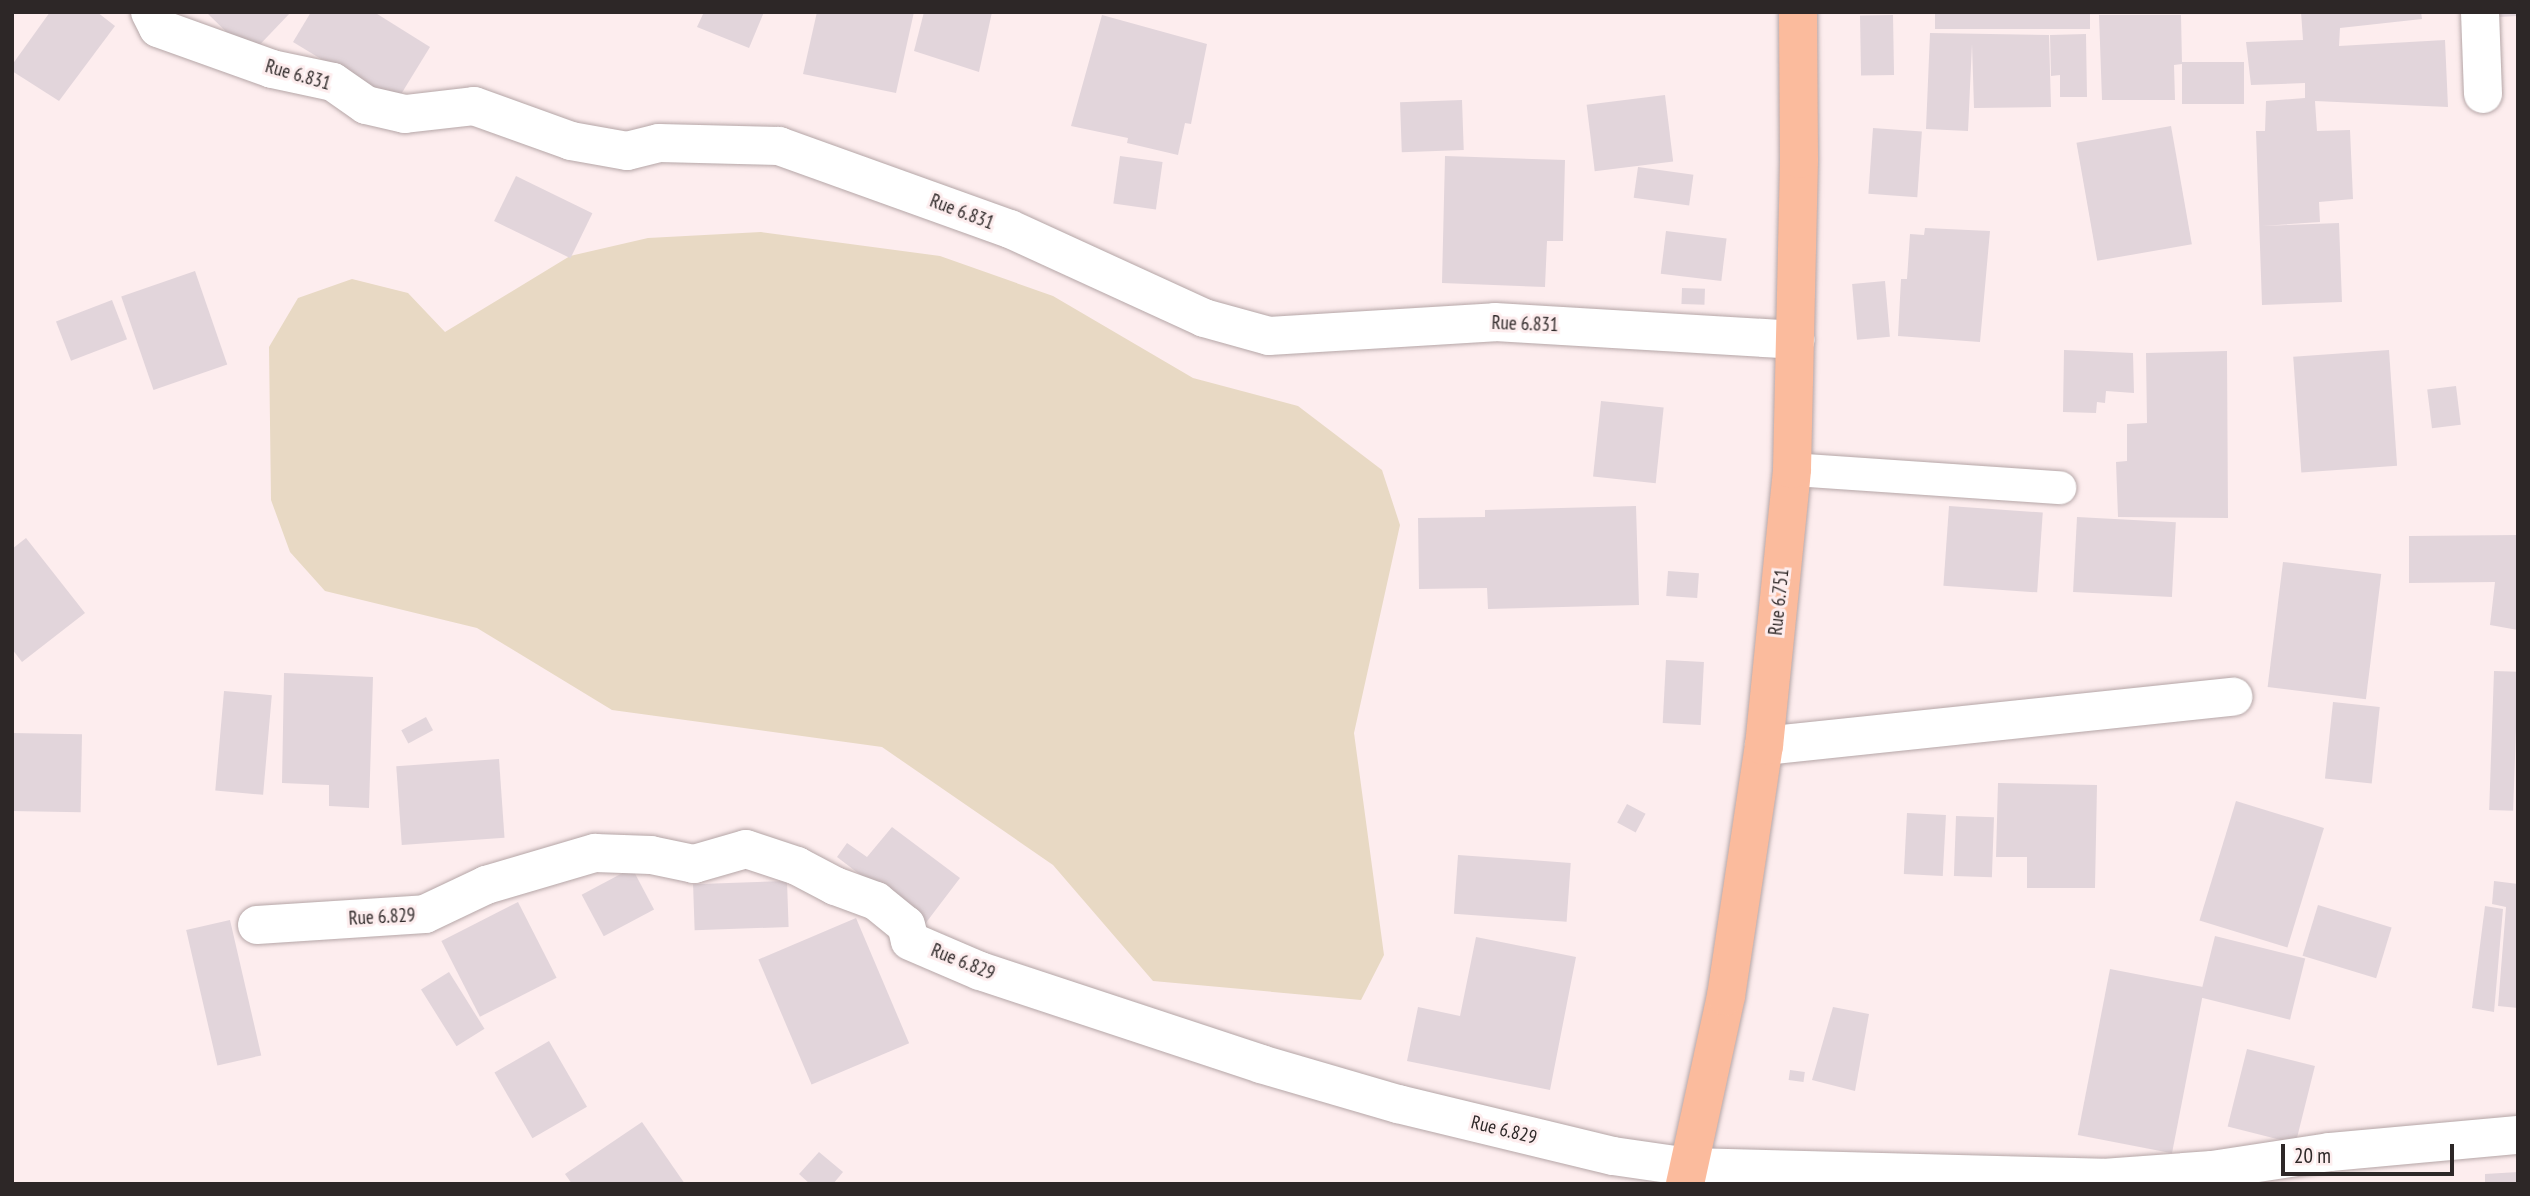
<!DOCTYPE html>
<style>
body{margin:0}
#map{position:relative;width:2530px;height:1196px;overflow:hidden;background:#fdedee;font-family:"PT Sans Narrow",sans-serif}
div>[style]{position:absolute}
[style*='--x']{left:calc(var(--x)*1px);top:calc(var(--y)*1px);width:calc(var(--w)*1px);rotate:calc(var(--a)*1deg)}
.green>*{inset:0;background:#e8d9c4}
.building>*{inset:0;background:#e2d5db;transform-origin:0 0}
.roads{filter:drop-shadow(0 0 2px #b5a6a7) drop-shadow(0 0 2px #b5a6a7)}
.lane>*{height:33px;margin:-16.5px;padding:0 16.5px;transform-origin:16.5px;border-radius:16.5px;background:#fff}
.street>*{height:38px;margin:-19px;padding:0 19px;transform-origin:19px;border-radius:19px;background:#fff}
.primary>*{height:38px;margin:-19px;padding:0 19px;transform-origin:19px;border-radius:19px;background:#fbbb9d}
span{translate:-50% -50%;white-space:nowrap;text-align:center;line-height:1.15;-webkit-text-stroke:6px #fdedee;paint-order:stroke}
.street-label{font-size:19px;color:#2d2727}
.frame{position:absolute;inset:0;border:14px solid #2d2727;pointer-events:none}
.scale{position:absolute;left:2281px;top:1144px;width:173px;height:32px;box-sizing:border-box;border:4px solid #2d2727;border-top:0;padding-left:9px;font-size:21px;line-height:24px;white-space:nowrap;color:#2d2727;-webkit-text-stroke:5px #fdedee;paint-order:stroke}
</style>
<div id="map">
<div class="green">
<div style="clip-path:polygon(761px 232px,940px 256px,1053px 296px,1193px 378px,1298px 406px,1382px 470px,1400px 525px,1354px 733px,1384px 955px,1361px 1000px,1153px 981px,1053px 865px,882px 747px,612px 710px,477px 628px,325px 591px,290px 552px,271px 500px,269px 347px,298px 298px,352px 279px,408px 293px,445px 332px,570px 256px,648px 238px)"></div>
</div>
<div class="building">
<div style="clip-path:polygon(50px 12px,97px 12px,115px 26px,59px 101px,12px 71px,12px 65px)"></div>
<div style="clip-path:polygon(206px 12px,291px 12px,250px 55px)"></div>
<div style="clip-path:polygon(311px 12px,374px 12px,430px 47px,395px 104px,293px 42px)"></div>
<div style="clip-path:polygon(704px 12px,764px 12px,749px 48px,697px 27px)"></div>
<div style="clip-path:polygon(817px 12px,914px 12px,896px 93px,803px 74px)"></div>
<div style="clip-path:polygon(924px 12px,992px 12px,979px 72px,914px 51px)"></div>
<div style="left:1935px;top:12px;width:155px;height:17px"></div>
<div style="clip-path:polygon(2301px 12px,2421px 12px,2422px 19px,2340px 28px,2339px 46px,2445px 40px,2448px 107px,2315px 101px,2317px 131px,2350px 130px,2353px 199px,2319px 202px,2320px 222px,2262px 226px,2339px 223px,2342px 302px,2262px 305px,2256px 131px,2265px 131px,2266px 101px,2305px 98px,2305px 83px,2251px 85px,2246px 42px,2303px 40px)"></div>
<div style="clip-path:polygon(2498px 12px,2518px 12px,2518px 16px,2498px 17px)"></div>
<div style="clip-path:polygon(1102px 15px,1207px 44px,1191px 124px,1185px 123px,1178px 155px,1127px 143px,1128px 138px,1071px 126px)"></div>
<div style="left:1893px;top:15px;width:60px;height:33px;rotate:89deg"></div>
<div style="clip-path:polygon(2099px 15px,2181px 15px,2182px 64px,2174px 65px,2175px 100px,2102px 100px)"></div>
<div style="clip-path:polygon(1930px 33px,2049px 35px,2051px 107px,1974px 108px,1972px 44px,1968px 131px,1926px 129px)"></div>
<div style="clip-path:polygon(2086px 34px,2087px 97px,2060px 97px,2060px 75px,2051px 76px,2050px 35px)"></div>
<div style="left:2244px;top:62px;width:42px;height:62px;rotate:90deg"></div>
<div style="left:1665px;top:95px;width:67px;height:79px;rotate:83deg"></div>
<div style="left:1462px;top:100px;width:50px;height:62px;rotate:88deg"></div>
<div style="left:2171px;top:126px;width:120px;height:96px;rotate:80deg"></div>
<div style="left:1873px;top:128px;width:49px;height:66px;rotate:4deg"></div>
<div style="left:1120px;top:156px;width:43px;height:48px;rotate:8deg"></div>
<div style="clip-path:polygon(1445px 156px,1565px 160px,1563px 241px,1547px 241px,1545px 287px,1442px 283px)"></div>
<div style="left:1638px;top:167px;width:56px;height:31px;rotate:8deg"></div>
<div style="left:516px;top:176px;width:85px;height:50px;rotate:26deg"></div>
<div style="clip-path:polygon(1925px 228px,1990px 231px,1980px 342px,1898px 336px,1901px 279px,1907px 279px,1910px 234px,1924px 235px)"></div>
<div style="left:1666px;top:231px;width:61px;height:43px;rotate:7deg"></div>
<div style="left:195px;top:271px;width:99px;height:78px;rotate:71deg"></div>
<div style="left:1885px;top:281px;width:56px;height:33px;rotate:85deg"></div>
<div style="left:1682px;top:288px;width:23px;height:16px;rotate:2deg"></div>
<div style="left:112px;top:300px;width:42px;height:60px;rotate:69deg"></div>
<div style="clip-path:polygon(2064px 350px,2133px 353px,2134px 393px,2106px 391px,2105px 403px,2097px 402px,2096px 413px,2063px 412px)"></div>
<div style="left:2389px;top:350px;width:116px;height:96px;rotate:86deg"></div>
<div style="clip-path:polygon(2227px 351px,2228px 518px,2118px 517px,2116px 462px,2127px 461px,2127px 424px,2147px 423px,2146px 353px)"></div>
<div style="left:2456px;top:386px;width:39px;height:29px;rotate:83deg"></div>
<div style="left:1601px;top:401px;width:63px;height:76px;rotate:6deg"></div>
<div style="clip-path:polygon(1636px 506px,1639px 605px,1488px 609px,1487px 588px,1419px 589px,1418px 518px,1485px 517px,1485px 510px)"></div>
<div style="left:1949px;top:506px;width:94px;height:80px;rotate:4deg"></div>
<div style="left:2077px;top:517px;width:99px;height:75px;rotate:3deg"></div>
<div style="clip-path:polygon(2518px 535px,2518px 630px,2490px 625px,2495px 582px,2409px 583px,2409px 536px)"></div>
<div style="clip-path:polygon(26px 538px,85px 613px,22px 662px,12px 649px,12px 549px)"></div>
<div style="left:2283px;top:562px;width:99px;height:126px;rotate:7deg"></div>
<div style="left:1668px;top:571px;width:31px;height:25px;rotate:4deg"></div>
<div style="left:1666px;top:660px;width:38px;height:63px;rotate:3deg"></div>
<div style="left:2494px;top:671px;width:24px;height:139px;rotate:2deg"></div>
<div style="clip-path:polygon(284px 673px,373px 677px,369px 808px,329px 806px,329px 785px,282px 783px)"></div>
<div style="left:224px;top:691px;width:48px;height:100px;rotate:5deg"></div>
<div style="left:2333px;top:702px;width:47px;height:77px;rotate:6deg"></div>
<div style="left:426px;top:717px;width:15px;height:28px;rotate:62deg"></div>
<div style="left:12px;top:733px;width:70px;height:78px;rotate:1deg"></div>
<div style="left:499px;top:759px;width:79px;height:103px;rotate:86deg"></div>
<div style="clip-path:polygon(1998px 783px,2097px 785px,2095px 888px,2027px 888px,2027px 857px,1996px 857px)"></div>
<div style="left:2236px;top:801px;width:92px;height:125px;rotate:17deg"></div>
<div style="left:1627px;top:804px;width:21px;height:21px;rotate:28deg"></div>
<div style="left:1907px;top:813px;width:39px;height:61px;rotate:3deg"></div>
<div style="left:1956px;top:816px;width:38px;height:60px;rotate:2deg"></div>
<div style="clip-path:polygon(892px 827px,960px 878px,925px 924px,837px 857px,847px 843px,867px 857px)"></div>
<div style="left:1458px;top:855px;width:113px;height:59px;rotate:4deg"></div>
<div style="left:632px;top:868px;width:47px;height:57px;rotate:62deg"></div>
<div style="left:787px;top:881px;width:46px;height:94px;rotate:88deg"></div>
<div style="clip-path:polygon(2494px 881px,2518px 884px,2518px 1008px,2498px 1006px,2506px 907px,2492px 904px)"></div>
<div style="left:518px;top:902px;width:85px;height:86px;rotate:63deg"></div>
<div style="left:2318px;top:905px;width:77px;height:53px;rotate:17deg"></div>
<div style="clip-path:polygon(2485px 906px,2503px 909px,2494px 1012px,2472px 1008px)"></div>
<div style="left:856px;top:918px;width:136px;height:106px;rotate:67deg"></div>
<div style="left:230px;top:920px;width:139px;height:45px;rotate:77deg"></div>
<div style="left:2215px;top:936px;width:93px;height:63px;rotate:14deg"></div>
<div style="clip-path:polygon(1476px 937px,1576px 957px,1550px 1090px,1407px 1061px,1418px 1007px,1460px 1016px)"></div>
<div style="left:2110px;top:969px;width:96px;height:169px;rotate:11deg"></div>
<div style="left:449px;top:972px;width:67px;height:33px;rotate:58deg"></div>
<div style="clip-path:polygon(1833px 1007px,1869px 1014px,1855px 1091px,1812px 1080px)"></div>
<div style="left:549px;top:1041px;width:76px;height:63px;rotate:60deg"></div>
<div style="left:2247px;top:1049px;width:70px;height:80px;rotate:14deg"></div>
<div style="left:1790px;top:1070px;width:15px;height:10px;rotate:8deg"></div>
<div style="clip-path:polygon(642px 1122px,685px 1184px,572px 1184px,565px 1174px)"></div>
<div style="clip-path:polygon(819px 1152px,843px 1172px,833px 1184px,810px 1184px,799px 1174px)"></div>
<div style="clip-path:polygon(2518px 1172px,2518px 1184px,2485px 1184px,2485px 1174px)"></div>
</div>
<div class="roads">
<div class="lane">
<div style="--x:1792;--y:469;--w:268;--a:3.9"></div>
</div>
<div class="street">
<div style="--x:150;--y:12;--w:18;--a:63"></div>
<div style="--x:158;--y:28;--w:121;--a:19.8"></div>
<div style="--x:272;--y:69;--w:62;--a:12"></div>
<div style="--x:333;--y:82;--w:40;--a:34.9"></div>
<div style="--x:366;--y:105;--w:40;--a:13"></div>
<div style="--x:405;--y:114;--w:69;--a:-6.6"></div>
<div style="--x:474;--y:106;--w:103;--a:19.8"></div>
<div style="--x:571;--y:141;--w:57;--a:10.1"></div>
<div style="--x:627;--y:151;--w:33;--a:-14"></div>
<div style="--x:659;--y:143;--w:120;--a:1.4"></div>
<div style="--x:779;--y:146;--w:245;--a:19.8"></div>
<div style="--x:1010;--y:229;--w:213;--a:24.6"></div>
<div style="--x:1204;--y:318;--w:67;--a:15.5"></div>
<div style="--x:1269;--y:336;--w:226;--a:-3.5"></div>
<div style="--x:1495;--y:322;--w:301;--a:3.4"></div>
<div style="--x:2480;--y:12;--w:82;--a:87.9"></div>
<div style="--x:1764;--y:746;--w:472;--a:-6"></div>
<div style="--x:257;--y:925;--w:168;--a:-3.7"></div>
<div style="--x:425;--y:914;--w:68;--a:-25.4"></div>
<div style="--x:486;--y:885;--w:114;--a:-16.4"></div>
<div style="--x:595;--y:853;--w:56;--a:2"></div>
<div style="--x:651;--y:855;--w:44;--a:11.8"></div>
<div style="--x:694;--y:864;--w:54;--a:-16.1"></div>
<div style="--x:746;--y:849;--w:54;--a:18.4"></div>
<div style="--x:797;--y:866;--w:43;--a:27.8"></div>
<div style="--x:835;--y:886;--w:44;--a:20.1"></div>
<div style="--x:876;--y:901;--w:38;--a:39"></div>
<div style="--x:906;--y:925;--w:16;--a:76"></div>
<div style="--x:910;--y:941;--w:76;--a:23.2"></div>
<div style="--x:980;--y:971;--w:296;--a:18.3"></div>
<div style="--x:1261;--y:1064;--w:143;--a:16.3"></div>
<div style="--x:1398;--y:1104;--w:221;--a:13.6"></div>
<div style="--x:1613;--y:1156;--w:77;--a:8.2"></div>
<div style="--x:1689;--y:1167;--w:414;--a:1.5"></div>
<div style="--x:2103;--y:1178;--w:109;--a:-4.2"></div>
<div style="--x:2212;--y:1170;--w:119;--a:-8.7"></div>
<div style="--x:2330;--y:1152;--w:189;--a:-5.2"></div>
</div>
<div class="primary">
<div style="--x:1685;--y:1184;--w:192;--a:-77.7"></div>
<div style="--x:1726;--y:996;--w:253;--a:-81.4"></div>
<div style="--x:1764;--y:746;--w:278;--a:-84.2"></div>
<div style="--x:1792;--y:469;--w:310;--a:-88.7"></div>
<div style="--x:1799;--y:159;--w:147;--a:-90.4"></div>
</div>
</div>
<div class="street-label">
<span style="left:298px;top:75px;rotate:16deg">Rue 6.831</span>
<span style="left:962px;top:212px;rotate:21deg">Rue 6.831</span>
<span style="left:1525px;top:324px;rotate:2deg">Rue 6.831</span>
<span style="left:1779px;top:602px;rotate:-84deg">Rue 6.751</span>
<span style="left:382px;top:917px;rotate:-3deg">Rue 6.829</span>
<span style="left:963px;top:962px;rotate:22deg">Rue 6.829</span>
<span style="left:1504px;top:1130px;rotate:14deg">Rue 6.829</span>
</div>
<div class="frame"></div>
<div class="scale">20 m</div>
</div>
